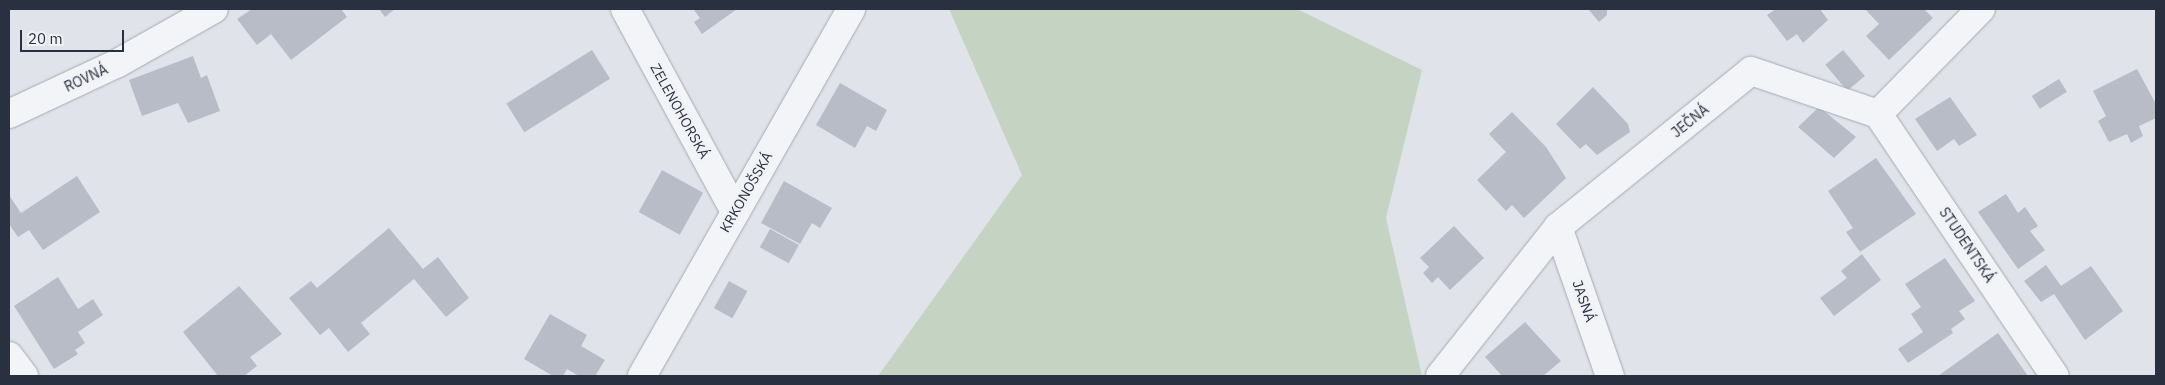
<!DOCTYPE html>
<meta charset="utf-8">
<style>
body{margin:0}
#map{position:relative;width:2165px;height:385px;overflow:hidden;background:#e0e3e9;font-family:"IBM Plex Sans",sans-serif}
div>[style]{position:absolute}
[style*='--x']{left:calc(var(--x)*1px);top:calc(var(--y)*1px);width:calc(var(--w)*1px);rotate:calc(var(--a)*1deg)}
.green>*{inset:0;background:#c5d3c2}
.building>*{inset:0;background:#b8bcc6;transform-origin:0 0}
.roads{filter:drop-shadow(0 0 1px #a5aab3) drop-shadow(0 0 1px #a5aab3)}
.minor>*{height:28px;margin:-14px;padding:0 14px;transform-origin:14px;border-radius:14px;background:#f3f4f7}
span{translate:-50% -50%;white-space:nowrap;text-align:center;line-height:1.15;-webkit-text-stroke:5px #f0f2f6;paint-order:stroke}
.street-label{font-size:14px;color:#293040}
.frame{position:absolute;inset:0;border:10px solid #293040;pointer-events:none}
.scale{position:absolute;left:20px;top:30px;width:104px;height:22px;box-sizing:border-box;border:2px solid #293040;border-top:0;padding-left:6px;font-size:15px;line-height:18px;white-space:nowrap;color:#293040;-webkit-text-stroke:4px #f0f2f6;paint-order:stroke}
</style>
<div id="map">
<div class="green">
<div style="clip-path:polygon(949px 9px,1297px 9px,1422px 70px,1386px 218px,1422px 376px,878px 376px,1022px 175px)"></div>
</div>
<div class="building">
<div style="clip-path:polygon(252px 9px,341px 9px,347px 17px,291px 60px,271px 34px,257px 45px,237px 19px)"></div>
<div style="clip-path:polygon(379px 9px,395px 9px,385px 17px)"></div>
<div style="clip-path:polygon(693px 9px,737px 9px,702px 34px,694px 22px,700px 18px)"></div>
<div style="clip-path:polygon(1588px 9px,1607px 9px,1607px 15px,1599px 22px)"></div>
<div style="clip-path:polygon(1776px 9px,1820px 9px,1828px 20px,1803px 43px,1797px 34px,1787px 41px,1767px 15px)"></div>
<div style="clip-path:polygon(1865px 9px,1924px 9px,1933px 18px,1889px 60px,1866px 36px,1879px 24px)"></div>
<div style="left:592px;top:50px;width:34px;height:101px;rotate:58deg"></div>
<div style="left:1843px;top:50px;width:34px;height:23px;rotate:50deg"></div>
<div style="clip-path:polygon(193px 56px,201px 78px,207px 75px,220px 111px,188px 123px,178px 103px,142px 116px,129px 80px)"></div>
<div style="clip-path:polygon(2137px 69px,2156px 104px,2156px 118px,2139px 126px,2143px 136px,2131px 143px,2127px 134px,2109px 142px,2098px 121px,2106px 116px,2093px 91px)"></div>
<div style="left:2059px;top:79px;width:15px;height:32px;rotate:58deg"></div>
<div style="clip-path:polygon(840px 83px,887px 110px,876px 131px,867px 126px,855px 148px,816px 125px)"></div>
<div style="clip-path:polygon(1593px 87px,1628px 124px,1630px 132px,1597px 155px,1586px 144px,1580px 149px,1556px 124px)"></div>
<div style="clip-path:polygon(1950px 97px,1977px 135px,1959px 146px,1954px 139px,1937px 151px,1915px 119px)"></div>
<div style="clip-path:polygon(1819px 107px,1856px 137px,1834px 158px,1798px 127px)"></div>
<div style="clip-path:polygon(1512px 112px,1546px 147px,1566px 178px,1524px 218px,1512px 205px,1506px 211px,1477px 180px,1506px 152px,1489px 134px)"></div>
<div style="clip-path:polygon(1876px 158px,1916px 214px,1860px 252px,1846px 232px,1853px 228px,1828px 191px)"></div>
<div style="left:662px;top:170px;width:47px;height:48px;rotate:29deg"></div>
<div style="clip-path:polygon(77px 176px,100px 212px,43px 250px,29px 230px,18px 237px,9px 224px,9px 195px,21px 213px)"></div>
<div style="clip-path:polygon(784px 181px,832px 208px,820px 228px,812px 223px,800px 244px,761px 223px)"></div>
<div style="clip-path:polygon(2006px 194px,2018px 213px,2025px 207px,2038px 226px,2030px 231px,2045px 250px,2018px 269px,1978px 212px)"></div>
<div style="clip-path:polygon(1454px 226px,1484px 258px,1450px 290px,1438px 277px,1432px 283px,1423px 273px,1429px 267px,1420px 258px)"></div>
<div style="clip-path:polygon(389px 228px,423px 269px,438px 257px,469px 298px,446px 317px,414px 279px,361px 323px,370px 334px,348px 352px,329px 328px,320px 335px,289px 298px,311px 281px,317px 288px)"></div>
<div style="left:770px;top:229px;width:33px;height:21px;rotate:29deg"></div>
<div style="clip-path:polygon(1862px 254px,1881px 280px,1834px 316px,1820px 298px,1847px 278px,1841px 271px)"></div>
<div style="clip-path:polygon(1945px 258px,1975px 301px,1959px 311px,1965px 319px,1951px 329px,1953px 333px,1908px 363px,1898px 349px,1923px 332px,1911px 314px,1921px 307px,1905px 284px)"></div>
<div style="clip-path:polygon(2046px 265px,2061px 286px,2091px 266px,2123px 311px,2085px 340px,2054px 294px,2041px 302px,2024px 281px)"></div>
<div style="clip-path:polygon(58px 277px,78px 309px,93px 299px,103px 315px,78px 332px,85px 343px,75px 350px,78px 354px,54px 369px,14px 306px)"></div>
<div style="left:729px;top:281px;width:21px;height:31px;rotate:29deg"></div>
<div style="clip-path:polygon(239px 286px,282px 334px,250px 357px,257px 366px,244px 376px,218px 376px,183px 332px)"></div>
<div style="clip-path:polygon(550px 314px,587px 335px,581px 346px,605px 360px,595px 376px,579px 376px,567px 369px,563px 376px,553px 376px,524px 359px)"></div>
<div style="clip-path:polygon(1525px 322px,1561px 361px,1543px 376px,1502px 376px,1485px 357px)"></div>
<div style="clip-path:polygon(1998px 333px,2028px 376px,1938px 376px)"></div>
</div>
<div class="roads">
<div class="minor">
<div style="--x:625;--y:9;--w:231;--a:61.5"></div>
<div style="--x:9;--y:114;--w:120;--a:-25.1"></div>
<div style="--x:118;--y:63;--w:110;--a:-29.4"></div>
<div style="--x:1878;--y:114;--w:316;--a:56"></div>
<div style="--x:1878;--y:114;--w:147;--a:-45.6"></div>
<div style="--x:1558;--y:227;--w:158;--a:70.8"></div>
<div style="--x:9;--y:356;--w:25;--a:53"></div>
<div style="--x:642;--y:376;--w:422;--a:-60.3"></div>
<div style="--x:1440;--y:376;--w:190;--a:-51.6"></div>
<div style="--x:1558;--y:227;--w:248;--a:-38.9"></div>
<div style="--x:1751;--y:71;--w:134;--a:18.7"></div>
</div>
</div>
<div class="street-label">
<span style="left:86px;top:78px;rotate:-25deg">ROVNÁ</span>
<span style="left:680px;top:111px;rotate:61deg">ZELENOHORSKÁ</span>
<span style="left:1690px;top:121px;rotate:-39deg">JEČNÁ</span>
<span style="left:746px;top:192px;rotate:-60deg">KRKONOŠSKÁ</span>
<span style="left:1967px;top:245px;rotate:56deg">STUDENTSKÁ</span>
<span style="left:1584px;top:301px;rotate:71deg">JASNÁ</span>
</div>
<div class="frame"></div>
<div class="scale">20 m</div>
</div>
